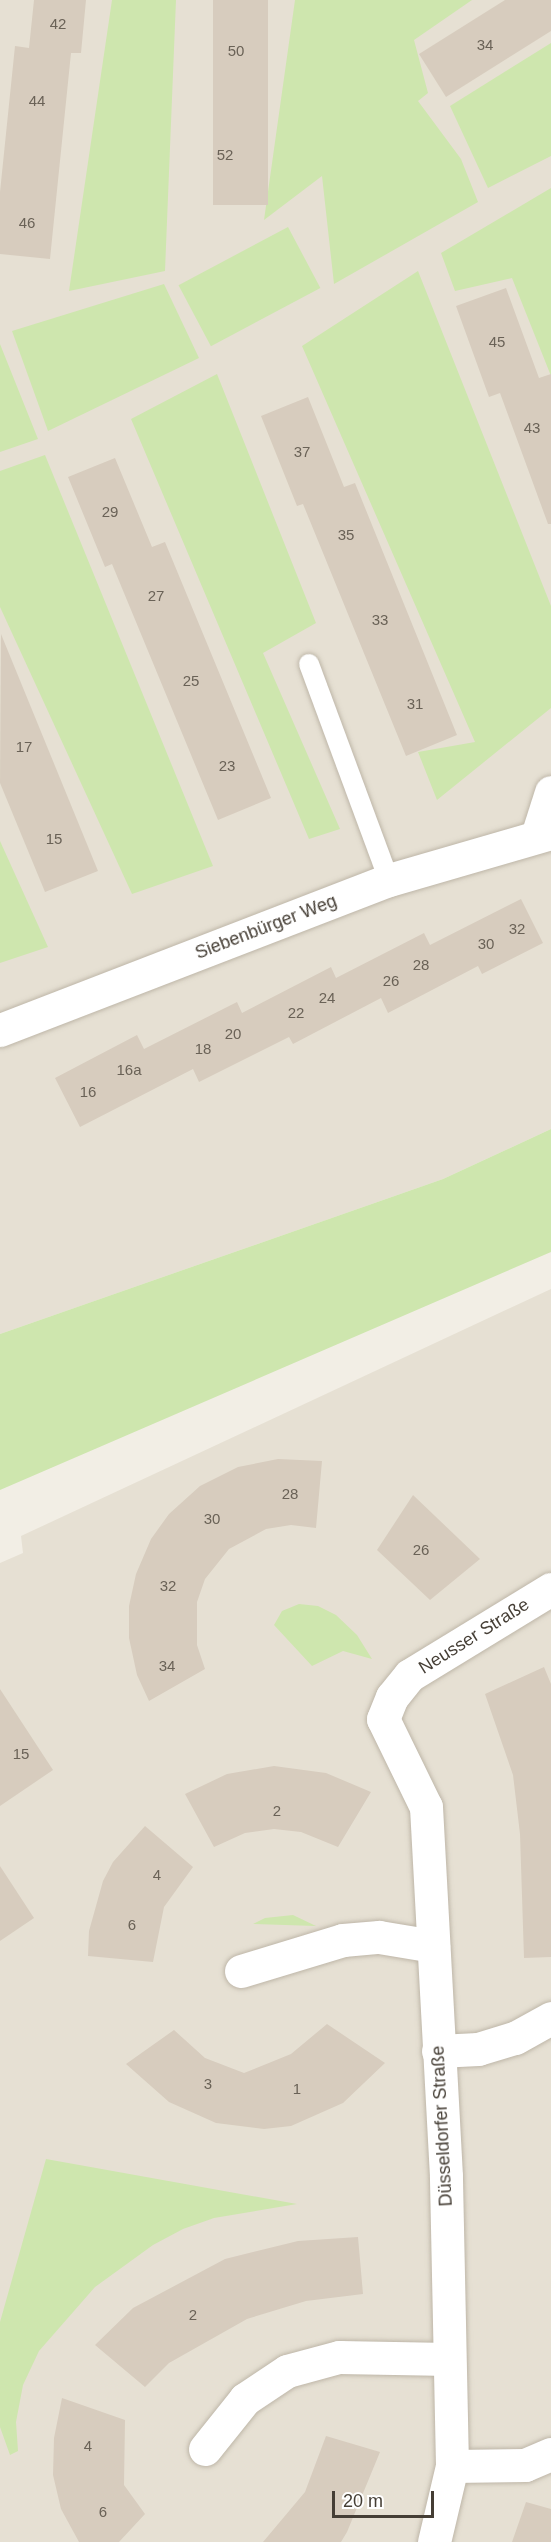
<!DOCTYPE html>
<meta charset="utf-8">
<style>
body{margin:0}
#map{position:relative;width:551px;height:2542px;overflow:hidden;background:#f2eee5;font-family:Arial,sans-serif}
div>[style]{position:absolute}
[style*='--x']{left:calc(var(--x)*1px);top:calc(var(--y)*1px);width:calc(var(--w)*1px);rotate:calc(var(--a)*1deg)}
.residential>*{inset:0;background:#e6e0d3}
.green>*{inset:0;background:#cee6ae;transform-origin:0 0}
.building>*{inset:0;background:#d7ccbe;transform-origin:0 0}
.roads{filter:drop-shadow(0 0 2px #beb6a8) drop-shadow(0 0 2px #beb6a8)}
.lane>*{height:20px;margin:-10px;padding:0 10px;transform-origin:10px;border-radius:10px;background:#fff}
.street>*{height:33px;margin:-16.5px;padding:0 16.5px;transform-origin:16.5px;border-radius:16.5px;background:#fff}
span{translate:-50% -50%;white-space:nowrap;text-align:center;line-height:1.15;-webkit-text-stroke:4.5px #fff;paint-order:stroke}
.number-label{font-size:15px;color:#6a6257}
.number-label span{-webkit-text-stroke-width:0}
.street-label{font-size:18px;color:#453e35}
.scale{position:absolute;left:332px;top:2491px;width:102px;height:27px;box-sizing:border-box;border:3px solid #453e35;border-top:0;padding-left:8px;font-size:18px;line-height:21px;white-space:nowrap;color:#453e35;-webkit-text-stroke:4px #fff;paint-order:stroke}
</style>
<div id="map">
<div class="residential">
<div style="clip-path:polygon(0 0,551px 0,551px 1129px,443px 1179px,0 1334px)"></div>
<div style="clip-path:polygon(551px 1289px,551px 2542px,0 2542px,0 1563px,23px 1553px,21px 1536px)"></div>
</div>
<div class="green">
<div style="clip-path:polygon(112px 0,176px 0,165px 271px,69px 291px)"></div>
<div style="clip-path:polygon(295px 0,472px 0,414px 40px,428px 93px,418px 101px,461px 159px,478px 202px,334px 284px,322px 176px,264px 220px)"></div>
<div style="clip-path:polygon(551px 43px,551px 156px,488px 188px,450px 106px)"></div>
<div style="clip-path:polygon(551px 188px,551px 376px,512px 278px,455px 291px,441px 253px)"></div>
<div style="left:288px;top:227px;width:69px;height:124px;rotate:62deg"></div>
<div style="clip-path:polygon(418px 271px,551px 606px,551px 708px,437px 800px,418px 752px,475px 742px,302px 346px)"></div>
<div style="clip-path:polygon(164px 284px,199px 358px,48px 431px,12px 331px)"></div>
<div style="clip-path:polygon(0 344px,38px 439px,0 452px)"></div>
<div style="clip-path:polygon(217px 374px,316px 623px,263px 653px,340px 829px,309px 839px,131px 419px)"></div>
<div style="clip-path:polygon(45px 455px,213px 866px,132px 894px,0 607px,0 471px)"></div>
<div style="clip-path:polygon(0 841px,48px 947px,0 963px)"></div>
<div style="clip-path:polygon(551px 1129px,551px 1252px,0 1490px,0 1334px,443px 1179px)"></div>
<div style="clip-path:polygon(299px 1604px,318px 1606px,336px 1615px,357px 1635px,372px 1659px,343px 1651px,312px 1666px,274px 1625px,282px 1611px)"></div>
<div style="clip-path:polygon(293px 1915px,316px 1926px,253px 1924px,265px 1918px)"></div>
<div style="clip-path:polygon(46px 2159px,297px 2204px,214px 2218px,183px 2229px,153px 2245px,95px 2287px,39px 2351px,23px 2385px,16px 2422px,18px 2451px,10px 2455px,0 2427px,0 2322px)"></div>
</div>
<div class="building">
<div style="clip-path:polygon(34px 0,86px 0,81px 53px,71px 53px,50px 259px,0 254px,0 192px,15px 46px,29px 48px)"></div>
<div style="left:213px;top:0;width:55px;height:205px"></div>
<div style="clip-path:polygon(505px 0,551px 0,551px 31px,446px 97px,419px 54px)"></div>
<div style="clip-path:polygon(506px 288px,539px 378px,551px 374px,551px 524px,548px 524px,500px 393px,489px 397px,456px 306px)"></div>
<div style="clip-path:polygon(308px 397px,344px 487px,355px 483px,457px 735px,406px 756px,303px 504px,297px 506px,261px 416px)"></div>
<div style="clip-path:polygon(115px 458px,152px 547px,165px 542px,271px 798px,218px 820px,112px 564px,105px 567px,68px 477px)"></div>
<div style="clip-path:polygon(1px 634px,98px 871px,45px 892px,0 783px)"></div>
<div style="clip-path:polygon(521px 899px,543px 943px,482px 974px,478px 966px,388px 1013px,381px 998px,293px 1044px,289px 1037px,199px 1082px,193px 1069px,80px 1127px,55px 1078px,137px 1035px,144px 1049px,237px 1002px,242px 1013px,331px 967px,336px 978px,424px 933px,430px 945px)"></div>
<div style="clip-path:polygon(278px 1459px,322px 1461px,316px 1528px,291px 1525px,266px 1529px,229px 1549px,205px 1579px,197px 1602px,197px 1645px,205px 1669px,149px 1701px,137px 1675px,129px 1638px,129px 1606px,136px 1574px,151px 1539px,169px 1514px,200px 1486px,238px 1467px)"></div>
<div style="clip-path:polygon(413px 1495px,480px 1559px,430px 1600px,377px 1550px)"></div>
<div style="clip-path:polygon(544px 1667px,551px 1684px,551px 1957px,524px 1958px,520px 1834px,513px 1775px,485px 1694px)"></div>
<div style="clip-path:polygon(0 1689px,53px 1770px,0 1806px)"></div>
<div style="clip-path:polygon(274px 1766px,326px 1773px,371px 1792px,338px 1847px,301px 1832px,274px 1829px,245px 1833px,214px 1847px,185px 1794px,227px 1774px)"></div>
<div style="clip-path:polygon(145px 1826px,193px 1867px,164px 1907px,153px 1962px,88px 1956px,89px 1931px,103px 1881px,113px 1862px)"></div>
<div style="clip-path:polygon(0 1866px,34px 1918px,0 1941px)"></div>
<div style="clip-path:polygon(327px 2024px,385px 2063px,343px 2103px,291px 2126px,264px 2129px,216px 2123px,169px 2102px,126px 2064px,174px 2030px,205px 2058px,244px 2073px,291px 2054px)"></div>
<div style="clip-path:polygon(358px 2237px,363px 2294px,306px 2301px,247px 2319px,169px 2363px,145px 2387px,95px 2345px,133px 2308px,225px 2259px,298px 2241px)"></div>
<div style="clip-path:polygon(62px 2398px,125px 2420px,124px 2485px,145px 2514px,119px 2542px,79px 2542px,61px 2509px,53px 2475px,54px 2438px)"></div>
<div style="clip-path:polygon(326px 2436px,380px 2452px,347px 2532px,341px 2542px,263px 2542px,305px 2492px)"></div>
<div style="clip-path:polygon(526px 2502px,551px 2509px,551px 2542px,512px 2542px)"></div>
</div>
<div class="roads">
<div class="lane">
<div style="--x:309;--y:664;--w:230;--a:69.7"></div>
</div>
<div class="street">
<div style="--x:537;--y:836;--w:46;--a:-72.3"></div>
<div style="--x:0;--y:1030;--w:417;--a:-21.1"></div>
<div style="--x:389;--y:880;--w:169;--a:-16.2"></div>
<div style="--x:241;--y:1971;--w:107;--a:-16.9"></div>
<div style="--x:343;--y:1940;--w:36;--a:-5"></div>
<div style="--x:379;--y:1937;--w:55;--a:9.5"></div>
<div style="--x:438;--y:2051;--w:40;--a:-2.9"></div>
<div style="--x:478;--y:2049;--w:39;--a:-17"></div>
<div style="--x:515;--y:2038;--w:41;--a:-29.1"></div>
<div style="--x:205;--y:2449;--w:64;--a:-51.3"></div>
<div style="--x:245;--y:2399;--w:50;--a:-33.7"></div>
<div style="--x:287;--y:2371;--w:54;--a:-15.1"></div>
<div style="--x:339;--y:2357;--w:110;--a:1"></div>
<div style="--x:452;--y:2466;--w:73;--a:-0.8"></div>
<div style="--x:525;--y:2465;--w:28;--a:-23"></div>
<div style="--x:434;--y:2542;--w:78;--a:-76.7"></div>
<div style="--x:452;--y:2466;--w:290;--a:-91.2"></div>
<div style="--x:446;--y:2176;--w:370;--a:-93.1"></div>
<div style="--x:426;--y:1807;--w:98;--a:-116"></div>
<div style="--x:383;--y:1719;--w:24;--a:-68"></div>
<div style="--x:392;--y:1697;--w:28;--a:-51"></div>
<div style="--x:410;--y:1675;--w:165;--a:-31.4"></div>
</div>
</div>
<div class="number-label">
<span style="left:58px;top:24px">42</span>
<span style="left:485px;top:45px">34</span>
<span style="left:236px;top:51px">50</span>
<span style="left:37px;top:101px">44</span>
<span style="left:225px;top:155px">52</span>
<span style="left:27px;top:223px">46</span>
<span style="left:497px;top:342px">45</span>
<span style="left:532px;top:428px">43</span>
<span style="left:302px;top:452px">37</span>
<span style="left:110px;top:512px">29</span>
<span style="left:346px;top:535px">35</span>
<span style="left:156px;top:596px">27</span>
<span style="left:380px;top:620px">33</span>
<span style="left:191px;top:681px">25</span>
<span style="left:415px;top:704px">31</span>
<span style="left:24px;top:747px">17</span>
<span style="left:227px;top:766px">23</span>
<span style="left:54px;top:839px">15</span>
<span style="left:517px;top:929px">32</span>
<span style="left:486px;top:944px">30</span>
<span style="left:421px;top:965px">28</span>
<span style="left:391px;top:981px">26</span>
<span style="left:327px;top:998px">24</span>
<span style="left:296px;top:1013px">22</span>
<span style="left:233px;top:1034px">20</span>
<span style="left:203px;top:1049px">18</span>
<span style="left:129px;top:1070px">16a</span>
<span style="left:88px;top:1092px">16</span>
<span style="left:290px;top:1494px">28</span>
<span style="left:212px;top:1519px">30</span>
<span style="left:421px;top:1550px">26</span>
<span style="left:168px;top:1586px">32</span>
<span style="left:167px;top:1666px">34</span>
<span style="left:21px;top:1754px">15</span>
<span style="left:277px;top:1811px">2</span>
<span style="left:157px;top:1875px">4</span>
<span style="left:132px;top:1925px">6</span>
<span style="left:208px;top:2084px">3</span>
<span style="left:297px;top:2089px">1</span>
<span style="left:193px;top:2315px">2</span>
<span style="left:88px;top:2446px">4</span>
<span style="left:103px;top:2512px">6</span>
</div>
<div class="street-label">
<span style="left:266px;top:927px;rotate:-21deg">Siebenbürger Weg</span>
<span style="left:474px;top:1636px;rotate:-32deg">Neusser Straße</span>
<span style="left:442px;top:2126px;rotate:-93deg">Düsseldorfer Straße</span>
</div>
<div class="scale">20 m</div>
</div>
